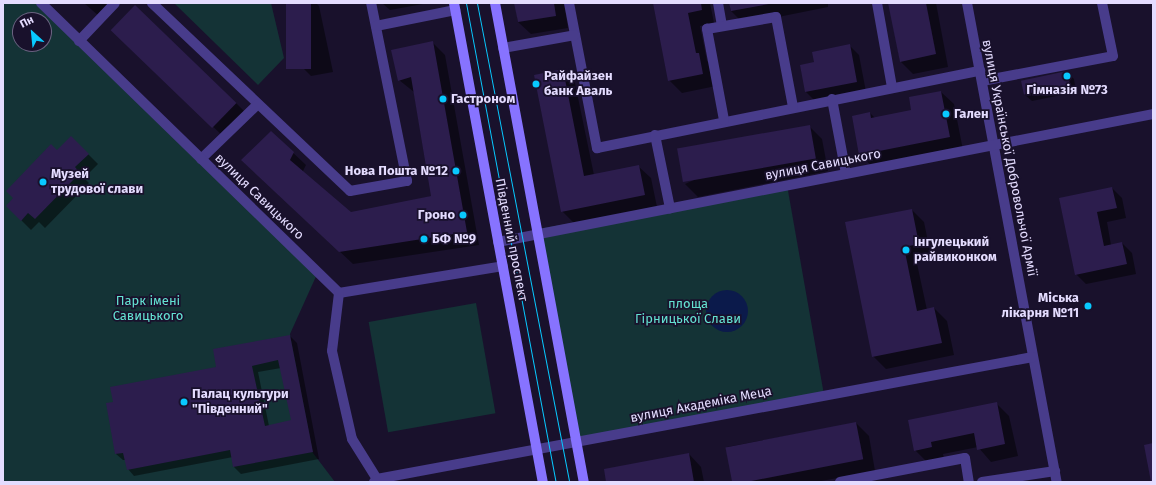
<!DOCTYPE html>
<meta charset="utf-8">
<style>
body{margin:0}
#map{position:relative;width:1156px;height:485px;overflow:hidden;background:#19112c;font-family:"Fira Sans",sans-serif}
div>[style]{position:absolute}
[style*='--x']{left:calc(var(--x)*1px);top:calc(var(--y)*1px);width:calc(var(--w)*1px);rotate:calc(var(--a)*1deg)}
.green>*{inset:0;background:#143336;transform-origin:0 0}
.water>*{inset:0;background:#0b1a4b}
.round{border-radius:50%}
.shadow>*{inset:0;background:#0007}
.building>*{inset:0;background:#2c1d4d;transform-origin:0 0}
.service>*{height:10px;margin:-5px;padding:0 5px;transform-origin:5px;border-radius:5px;background:#483c8b}
.minor>*{height:10px;margin:-5px;padding:0 5px;transform-origin:5px;border-radius:5px;background:#483c8b}
.secondary>*{height:10px;margin:-5px;padding:0 5px;transform-origin:5px;border-radius:5px;background:#8773ff}
.tram>*{height:1px;margin:-0.5px;padding:0 0.5px;transform-origin:0.5px;border-radius:0.5px;background:#08c9ff}
.dots>*{width:11px;height:11px;translate:-50% -50%;box-sizing:border-box;border:2px solid #19112c;border-radius:50%}
span{translate:-50% -50%;white-space:nowrap;text-align:center;line-height:1.15;-webkit-text-stroke:3.5px #19112c;paint-order:stroke}
.poi-label{font-size:13px;color:#e4dcff;font-weight:700}
.left{translate:0 -50%;text-align:left}
.right{translate:-100% -50%;text-align:right}
.street-label{font-size:13px;color:#e4dcff}
.park-label{font-size:13px;color:#64e2d2}
.frame{position:absolute;inset:0;border:4px solid #e4dcff;pointer-events:none}
.north{position:absolute;left:12px;top:12px;width:40px;height:40px;box-sizing:border-box;background:#19112c;border:1px solid #6a6280;border-radius:50%;rotate:333deg;font-size:11px;font-weight:700;line-height:16px;text-align:center;color:#e4dcff}
.north::after{content:'';display:block;margin:auto;width:14px;height:18px;background:#08c9ff;clip-path:polygon(50% 0,100% 100%,50% 72%,0 100%)}
</style>
<div id="map">
<div class="green">
<div style="clip-path:polygon(evenodd,3px 3px,41px 3px,318px 272px,290px 334px,313px 453px,335px 482px,3px 482px,3px 3px,20px 20px,44px 20px,44px 44px,20px 44px,20px 20px)"></div>
<div style="clip-path:polygon(174px 3px,271px 3px,284px 58px,258px 85px)"></div>
<div style="left:787px;top:185px;width:213px;height:253px;rotate:80deg"></div>
<div style="left:476px;top:303px;width:112px;height:109px;rotate:80deg"></div>
</div>
<div class="water">
<div class="round" style="left:706px;top:290px;width:42px;height:42px"></div>
</div>
<div class="shadow">
<div style="clip-path:polygon(84px 3px,114px 3px,100px 17px)"></div>
<div style="clip-path:polygon(287px 3px,316px 3px,319px 6px,333px 72px,311px 76px,301px 66px)"></div>
<div style="clip-path:polygon(382px 3px,423px 3px,423px 4px,390px 10px)"></div>
<div style="clip-path:polygon(515px 3px,564px 3px,568px 28px,531px 34px,518px 22px)"></div>
<div style="clip-path:polygon(654px 3px,710px 3px,714px 23px,700px 26px,707px 61px,712px 66px,716px 86px,682px 93px,669px 80px)"></div>
<div style="clip-path:polygon(730px 3px,828px 3px,828px 7px,744px 24px,731px 11px)"></div>
<div style="clip-path:polygon(889px 3px,936px 3px,948px 67px,913px 74px,900px 61px)"></div>
<div style="clip-path:polygon(432px 42px,445px 55px,479px 245px,353px 264px,255px 172px,271px 132px,306px 165px,302px 173px,350px 214px,432px 196px,414px 92px,399px 80px)"></div>
<div style="clip-path:polygon(125px 43px,236px 103px,248px 115px,226px 139px)"></div>
<div style="clip-path:polygon(849px 45px,859px 55px,866px 92px,816px 102px,806px 92px,815px 63px)"></div>
<div style="clip-path:polygon(563px 70px,575px 83px,594px 175px,638px 166px,651px 178px,657px 207px,575px 224px,562px 211px)"></div>
<div style="clip-path:polygon(1067px 72px,1074px 79px,1076px 92px,1032px 101px,1025px 95px)"></div>
<div style="clip-path:polygon(941px 92px,954px 104px,963px 150px,873px 167px,860px 155px,870px 113px,875px 118px,913px 111px)"></div>
<div style="clip-path:polygon(810px 127px,822px 139px,828px 171px,698px 197px,685px 184px)"></div>
<div style="clip-path:polygon(71px 137px,98px 164px,84px 178px,89px 183px,45px 228px,39px 222px,31px 230px,7px 206px)"></div>
<div style="clip-path:polygon(1112px 188px,1122px 198px,1126px 218px,1107px 222px,1111px 245px,1122px 243px,1132px 253px,1136px 274px,1086px 284px,1076px 274px,1061px 199px)"></div>
<div style="clip-path:polygon(912px 210px,924px 222px,931px 256px,916px 259px,927px 310px,934px 308px,947px 321px,954px 355px,886px 369px,873px 356px)"></div>
<div style="clip-path:polygon(evenodd,290px 336px,297px 343px,319px 459px,241px 474px,234px 467px,233px 457px,134px 476px,128px 469px,126px 460px,123px 460px,116px 454px,114px 402px,217px 368px,290px 336px,281px 368px,292px 421px,269px 426px,258px 372px,281px 368px)"></div>
<div style="clip-path:polygon(996px 403px,1009px 416px,1018px 456px,991px 462px,978px 447px,943px 454px,944px 459px,928px 463px,915px 450px)"></div>
<div style="clip-path:polygon(856px 423px,869px 436px,875px 471px,816px 482px,733px 482px,727px 447px)"></div>
<div style="clip-path:polygon(689px 454px,701px 467px,704px 482px,607px 482px)"></div>
</div>
<div class="building">
<div style="left:286px;top:3px;width:25px;height:66px"></div>
<div style="clip-path:polygon(514px 3px,554px 3px,556px 16px,518px 22px)"></div>
<div style="clip-path:polygon(653px 3px,701px 3px,702px 10px,688px 13px,696px 53px,699px 53px,703px 74px,668px 81px)"></div>
<div style="clip-path:polygon(729px 3px,769px 3px,769px 4px,731px 11px)"></div>
<div style="clip-path:polygon(888px 3px,926px 3px,936px 54px,900px 62px)"></div>
<div style="left:135px;top:5px;width:141px;height:35px;rotate:44deg"></div>
<div style="clip-path:polygon(433px 41px,467px 232px,339px 252px,241px 160px,271px 131px,294px 152px,290px 160px,351px 212px,431px 196px,411px 77px,398px 81px,391px 50px)"></div>
<div style="clip-path:polygon(850px 44px,857px 82px,805px 92px,800px 65px,814px 62px,812px 52px)"></div>
<div style="clip-path:polygon(563px 69px,584px 176px,639px 165px,645px 195px,561px 212px,534px 75px)"></div>
<div style="left:1067px;top:71px;width:14px;height:47px;rotate:78deg"></div>
<div style="clip-path:polygon(941px 91px,950px 137px,859px 155px,852px 116px,870px 112px,871px 118px,911px 110px,909px 97px)"></div>
<div style="left:810px;top:125px;width:34px;height:135px;rotate:80deg"></div>
<div style="clip-path:polygon(71px 136px,89px 154px,75px 167px,80px 173px,35px 219px,28px 213px,21px 221px,6px 206px,13px 198px,6px 191px,51px 144px,57px 150px)"></div>
<div style="clip-path:polygon(1112px 187px,1117px 208px,1097px 212px,1104px 246px,1122px 242px,1127px 264px,1075px 275px,1059px 198px)"></div>
<div style="clip-path:polygon(912px 209px,919px 244px,904px 247px,917px 311px,934px 307px,942px 343px,872px 357px,845px 222px)"></div>
<div style="clip-path:polygon(evenodd,290px 335px,313px 452px,233px 467px,230px 450px,127px 470px,123px 453px,115px 454px,106px 403px,113px 402px,110px 387px,216px 367px,213px 349px,290px 335px,278px 360px,291px 420px,265px 426px,252px 366px,278px 360px)"></div>
<div style="clip-path:polygon(997px 402px,1005px 444px,977px 450px,974px 433px,931px 442px,932px 447px,914px 451px,908px 420px)"></div>
<div style="left:856px;top:422px;width:38px;height:133px;rotate:79deg"></div>
<div style="clip-path:polygon(1153px 443px,1153px 482px,1151px 482px,1144px 445px)"></div>
<div style="clip-path:polygon(689px 453px,694px 482px,606px 482px,604px 469px)"></div>
</div>
<div class="service">
<div style="--x:152;--y:3;--w:273;--a:43.5"></div>
<div style="--x:350;--y:191;--w:58;--a:-10"></div>
<div style="--x:407;--y:181;--w:182;--a:-101.4"></div>
<div style="--x:569;--y:3;--w:148;--a:79.1"></div>
<div style="--x:597;--y:148;--w:391;--a:-11.4"></div>
<div style="--x:718;--y:3;--w:23;--a:80"></div>
<div style="--x:877;--y:3;--w:85;--a:79.9"></div>
<div style="--x:376;--y:26;--w:81;--a:-11.4"></div>
<div style="--x:79;--y:41;--w:52;--a:-46.5"></div>
<div style="--x:503;--y:48;--w:73;--a:-10.2"></div>
<div style="--x:982;--y:81;--w:133;--a:-10.8"></div>
<div style="--x:1113;--y:56;--w:54;--a:-101.7"></div>
<div style="--x:832;--y:99;--w:76;--a:79.4"></div>
<div style="--x:724;--y:120;--w:93;--a:-100.6"></div>
<div style="--x:707;--y:29;--w:70;--a:-9.9"></div>
<div style="--x:776;--y:17;--w:92;--a:79.3"></div>
<div style="--x:655;--y:135;--w:75;--a:78.4"></div>
<div style="--x:201;--y:159;--w:79;--a:-44"></div>
<div style="--x:840;--y:482;--w:127;--a:-10.9"></div>
<div style="--x:965;--y:458;--w:24;--a:81"></div>
<div style="--x:982;--y:482;--w:74;--a:-8.6"></div>
</div>
<div class="minor">
<div style="--x:41;--y:3;--w:416;--a:44.2"></div>
<div style="--x:339;--y:293;--w:166;--a:-9.3"></div>
<div style="--x:967;--y:3;--w:487;--a:79.4"></div>
<div style="--x:498;--y:242;--w:667;--a:-11.06"></div>
<div style="--x:339;--y:293;--w:58;--a:96.9"></div>
<div style="--x:332;--y:351;--w:90;--a:77.2"></div>
<div style="--x:352;--y:439;--w:47;--a:58"></div>
<div style="--x:374;--y:482;--w:4;--a:-45"></div>
<div style="--x:377;--y:479;--w:667;--a:-10.54"></div>
</div>
<div class="secondary">
<div style="--x:454;--y:3;--w:487;--a:79.5"></div>
<div style="--x:495;--y:3;--w:487;--a:79.5"></div>
</div>
<div class="tram">
<div style="--x:466;--y:3;--w:487;--a:79.4"></div>
<div style="--x:477;--y:3;--w:488;--a:79.1"></div>
</div>
<div class="dots">
<div style="left:1067px;top:76px;background:#08c9ff"></div>
<div style="left:536px;top:84px;background:#08c9ff"></div>
<div style="left:443px;top:99px;background:#08c9ff"></div>
<div style="left:946px;top:114px;background:#08c9ff"></div>
<div style="left:456px;top:171px;background:#08c9ff"></div>
<div style="left:43px;top:182px;background:#08c9ff"></div>
<div style="left:463px;top:215px;background:#08c9ff"></div>
<div style="left:424px;top:239px;background:#08c9ff"></div>
<div style="left:906px;top:250px;background:#08c9ff"></div>
<div style="left:1088px;top:306px;background:#08c9ff"></div>
<div style="left:184px;top:402px;background:#08c9ff"></div>
</div>
<div class="poi-label">
<span class="left" style="left:544px;top:84px">Райфайзен<br>банк Аваль</span>
<span style="left:1067px;top:90px">Гімназія №73</span>
<span class="left" style="left:451px;top:99px">Гастроном</span>
<span class="left" style="left:954px;top:114px">Гален</span>
<span class="right" style="left:448px;top:171px">Нова Пошта №12</span>
<span class="left" style="left:51px;top:182px">Музей<br>трудової слави</span>
<span class="right" style="left:455px;top:215px">Гроно</span>
<span class="left" style="left:432px;top:239px">БФ №9</span>
<span class="left" style="left:914px;top:250px">Інгулецький<br>райвиконком</span>
<span class="right" style="left:1079px;top:306px">Міська<br>лікарня №11</span>
<span class="left" style="left:192px;top:402px">Палац культури<br>"Південний"</span>
</div>
<div class="street-label">
<span style="left:1009px;top:158px;rotate:79deg">вулиця Української Добровольчої Армії</span>
<span style="left:823px;top:165px;rotate:-11deg">вулиця Савицького</span>
<span style="left:259px;top:197px;rotate:44deg">вулиця Савицького</span>
<span style="left:511px;top:240px;rotate:79deg">Південний проспект</span>
<span style="left:701px;top:405px;rotate:-11deg">вулиця Академіка Меца</span>
</div>
<div class="park-label">
<span style="left:148px;top:309px">Парк імені<br>Савицького</span>
<span style="left:688px;top:312px">площа<br>Гірницької Слави</span>
</div>
<div class="frame"></div>
<div class="north">Пн</div>
</div>
